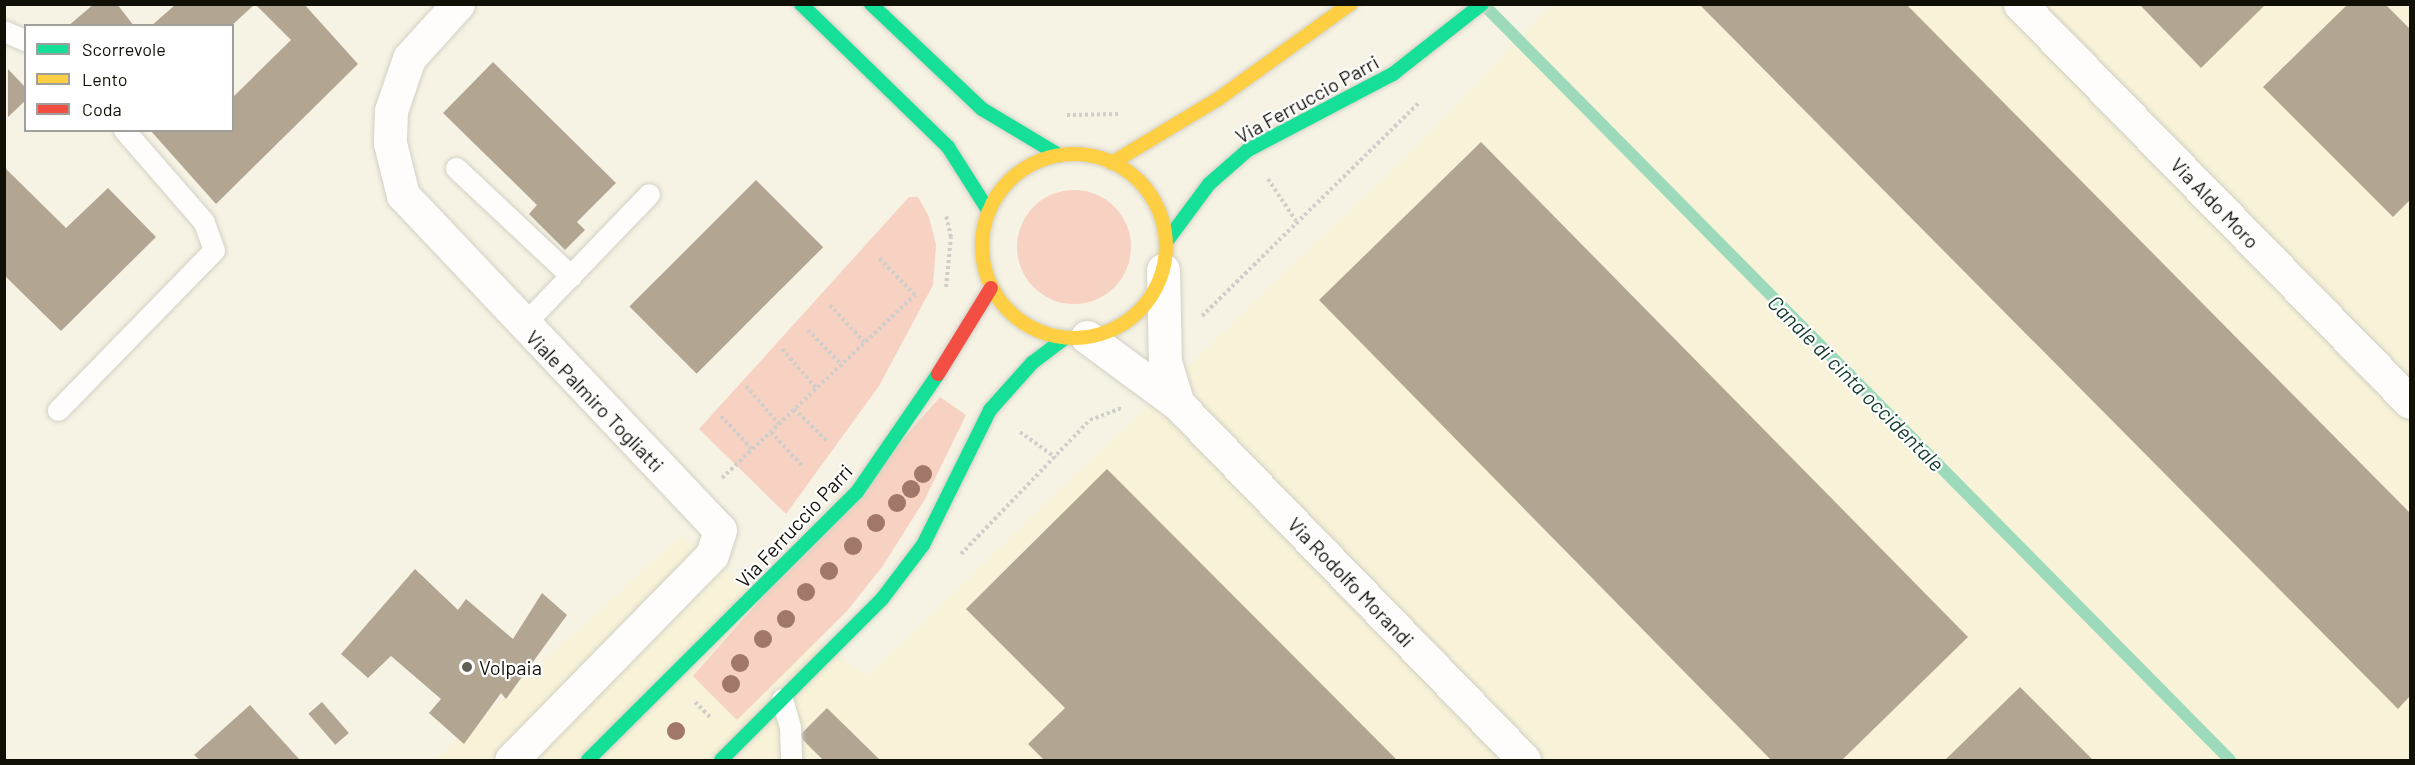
<!DOCTYPE html>
<style>
body{margin:0}
#map{position:relative;width:2415px;height:765px;overflow:hidden;background:#f6f3e4;font-family:Barlow,sans-serif}
div>[style]{position:absolute}
[style*='--x']{left:calc(var(--x)*1px);top:calc(var(--y)*1px);width:calc(var(--w)*1px);rotate:calc(var(--a)*1deg)}
.built>*{inset:0;background:#f7f2d8}
.green>*{inset:0;background:#f7d1c1}
.round{border-radius:50%}
.stream>*{height:12px;margin:-6px;padding:0 6px;transform-origin:6px;border-radius:6px;background:#9ddabb}
.building>*{inset:0;background:#b2a693;transform-origin:0 0}
.path>*{height:4px;margin-top:-2px;transform-origin:0;background:repeating-linear-gradient(90deg,#cfceca 0 3px,transparent 0 6px)}
.roads{filter:drop-shadow(0 0 2px #d2d0c4) drop-shadow(0 0 2px #d2d0c4)}
.lane>*{height:21px;margin:-10.5px;padding:0 10.5px;transform-origin:10.5px;border-radius:10.5px;background:#fefdfb}
.street>*{height:33px;margin:-16.5px;padding:0 16.5px;transform-origin:16.5px;border-radius:16.5px;background:#fefdfb}
.fast>*{height:14px;margin:-7px;padding:0 7px;transform-origin:7px;border-radius:7px;background:#16e098}
.slow>*{height:14px;margin:-7px;padding:0 7px;transform-origin:7px;border-radius:7px;background:#ffcf43}
.slow>.ring{margin:-7px;padding:0;box-sizing:content-box;background:none;border:14px solid #ffcf43;border-radius:50%}
.jam>*{height:14px;margin:-7px;padding:0 7px;transform-origin:7px;border-radius:7px;background:#f24e42}
.trees>*{width:18px;height:18px;margin:-9px;border-radius:50%;background:#a07768}
.dots>*{width:16px;height:16px;translate:-50% -50%;box-sizing:border-box;border:3px solid #fff;border-radius:50%}
span{translate:-50% -50%;white-space:nowrap;text-align:center;line-height:1.15;-webkit-text-stroke:4.5px #fff;paint-order:stroke}
.street-label{font-size:20px;color:#111007}
.poi-label{font-size:20px;color:#111007}
.left{translate:0 -50%;text-align:left}
.water-label{font-size:21px;color:#113a2a;font-style:italic}
.frame{position:absolute;inset:0;border:6px solid #111007;pointer-events:none}
.legend{position:absolute;left:24px;top:24px;width:210px;height:108px;box-sizing:border-box;background:#fff;border:2px solid #a09f9c;margin:0;padding:8px 10px;list-style:none;font-size:18px;color:#111007}
.legend li{display:flex;align-items:center;gap:12px;height:30px}
.legend b{width:30px;border:2px solid #a09f9c}
</style>
<div id="map">
<div class="built">
<div style="clip-path:polygon(1552px 5px,2410px 5px,2410px 760px,435px 760px,681px 536px,866px 677px,1410px 152px)"></div>
</div>
<div class="green">
<div class="round" style="left:1017px;top:190px;width:114px;height:114px"></div>
<div style="clip-path:polygon(909px 197px,918px 197px,929px 217px,936px 245px,933px 285px,879px 386px,786px 514px,699px 429px)"></div>
<div style="clip-path:polygon(940px 397px,966px 415px,925px 499px,882px 567px,847px 611px,737px 720px,693px 676px)"></div>
</div>
<div class="stream">
<div style="--x:1483;--y:4;--w:1063;--a:45.34"></div>
</div>
<div class="building">
<div style="clip-path:polygon(94px 4px,117px 4px,134px 26px,68px 26px)"></div>
<div style="clip-path:polygon(255px 4px,304px 4px,358px 64px,216px 204px,150px 130px,232px 130px,232px 98px,291px 40px)"></div>
<div style="clip-path:polygon(1699px 4px,1906px 4px,2410px 513px,2410px 696px,2398px 709px)"></div>
<div style="clip-path:polygon(2139px 4px,2266px 4px,2201px 68px)"></div>
<div style="clip-path:polygon(175px 5px,254px 5px,231px 26px,151px 26px)"></div>
<div style="clip-path:polygon(2347px 5px,2386px 5px,2410px 29px,2410px 200px,2393px 217px,2263px 87px)"></div>
<div style="clip-path:polygon(493px 62px,616px 183px,577px 222px,585px 230px,565px 250px,529px 214px,537px 205px,443px 113px)"></div>
<div style="clip-path:polygon(8px 69px,26px 88px,26px 100px,8px 117px)"></div>
<div style="clip-path:polygon(1481px 142px,1968px 637px,1842px 760px,1771px 760px,1319px 300px)"></div>
<div style="clip-path:polygon(4px 167px,66px 228px,108px 188px,156px 237px,61px 331px,4px 275px)"></div>
<div style="left:756px;top:180px;width:95px;height:179px;rotate:45deg"></div>
<div style="clip-path:polygon(1107px 469px,1397px 760px,1044px 760px,1028px 744px,1065px 708px,966px 609px)"></div>
<div style="clip-path:polygon(415px 569px,458px 610px,466px 599px,513px 639px,542px 593px,567px 615px,506px 699px,501px 693px,464px 744px,429px 713px,441px 699px,391px 656px,368px 678px,341px 654px)"></div>
<div style="clip-path:polygon(2020px 687px,2093px 760px,1945px 760px)"></div>
<div style="left:322px;top:702px;width:41px;height:18px;rotate:49deg"></div>
<div style="clip-path:polygon(250px 705px,300px 760px,200px 760px,194px 755px)"></div>
<div style="clip-path:polygon(827px 708px,880px 760px,823px 760px,799px 736px)"></div>
</div>
<div class="path">
<div style="--x:1067;--y:115;--w:52;--a:-1.1"></div>
<div style="--x:1268;--y:179;--w:50;--a:56.3"></div>
<div style="--x:946;--y:287;--w:50;--a:-84.3"></div>
<div style="--x:951;--y:237;--w:23;--a:-103"></div>
<div style="--x:830;--y:305;--w:50;--a:47.4"></div>
<div style="--x:1202;--y:316;--w:304;--a:-44.5"></div>
<div style="--x:808;--y:330;--w:47;--a:45.9"></div>
<div style="--x:782;--y:349;--w:52;--a:48.9"></div>
<div style="--x:746;--y:386;--w:50;--a:49"></div>
<div style="--x:794;--y:409;--w:45;--a:44.1"></div>
<div style="--x:721;--y:416;--w:45;--a:46.8"></div>
<div style="--x:771;--y:432;--w:47;--a:47.6"></div>
<div style="--x:1020;--y:432;--w:44;--a:35.8"></div>
<div style="--x:722;--y:478;--w:266;--a:-43.5"></div>
<div style="--x:915;--y:295;--w:54;--a:-134.3"></div>
<div style="--x:961;--y:554;--w:186;--a:-46.1"></div>
<div style="--x:1090;--y:420;--w:34;--a:-21"></div>
<div style="--x:695;--y:702;--w:23;--a:45"></div>
</div>
<div class="roads">
<div class="lane">
<div style="--x:4;--y:31;--w:24;--a:24"></div>
<div style="--x:456;--y:168;--w:158;--a:43.2"></div>
<div style="--x:522;--y:326;--w:183;--a:-46.1"></div>
<div style="--x:58;--y:410;--w:223;--a:-45.7"></div>
<div style="--x:214;--y:250;--w:30;--a:-110"></div>
<div style="--x:204;--y:222;--w:122;--a:-131"></div>
<div style="--x:782;--y:699;--w:29;--a:74"></div>
<div style="--x:790;--y:727;--w:33;--a:88"></div>
</div>
<div class="street">
<div style="--x:458;--y:4;--w:73;--a:132.2"></div>
<div style="--x:409;--y:58;--w:56;--a:108.8"></div>
<div style="--x:391;--y:111;--w:32;--a:92"></div>
<div style="--x:390;--y:143;--w:54;--a:76"></div>
<div style="--x:403;--y:195;--w:461;--a:46.6"></div>
<div style="--x:720;--y:530;--w:26;--a:108"></div>
<div style="--x:712;--y:555;--w:287;--a:134.4"></div>
<div style="--x:2020;--y:4;--w:557;--a:45.58"></div>
<div style="--x:1163;--y:270;--w:92;--a:88.8"></div>
<div style="--x:1165;--y:362;--w:44;--a:72.8"></div>
<div style="--x:1087;--y:337;--w:113;--a:36.4"></div>
<div style="--x:1178;--y:404;--w:496;--a:45.8"></div>
</div>
<div class="fast">
<div style="--x:801;--y:4;--w:205;--a:44.2"></div>
<div style="--x:948;--y:147;--w:75;--a:57.6"></div>
<div style="--x:871;--y:4;--w:153;--a:43.4"></div>
<div style="--x:982;--y:109;--w:90;--a:30.9"></div>
<div style="--x:1166;--y:242;--w:72;--a:-53.4"></div>
<div style="--x:1209;--y:184;--w:52;--a:-41.1"></div>
<div style="--x:1248;--y:150;--w:164;--a:-27.7"></div>
<div style="--x:1393;--y:74;--w:113;--a:-38.2"></div>
<div style="--x:588;--y:760;--w:380;--a:-44.9"></div>
<div style="--x:857;--y:492;--w:143;--a:-55.5"></div>
<div style="--x:721;--y:760;--w:228;--a:-45"></div>
<div style="--x:882;--y:599;--w:68;--a:-52.8"></div>
<div style="--x:923;--y:545;--w:151;--a:-63.6"></div>
<div style="--x:990;--y:410;--w:63;--a:-48.2"></div>
<div style="--x:1032;--y:363;--w:41;--a:-37.1"></div>
</div>
<div class="slow">
<div class="ring" style="left:982px;top:154px;width:170px;height:170px"></div>
<div style="--x:1112;--y:163;--w:124;--a:-31.1"></div>
<div style="--x:1218;--y:99;--w:163;--a:-35.7"></div>
</div>
<div class="jam">
<div style="--x:938;--y:374;--w:101;--a:-58.4"></div>
</div>
</div>
<div class="trees">
<div style="left:923px;top:474px"></div>
<div style="left:911px;top:489px"></div>
<div style="left:897px;top:503px"></div>
<div style="left:876px;top:523px"></div>
<div style="left:853px;top:546px"></div>
<div style="left:829px;top:571px"></div>
<div style="left:806px;top:592px"></div>
<div style="left:786px;top:619px"></div>
<div style="left:763px;top:639px"></div>
<div style="left:740px;top:663px"></div>
<div style="left:731px;top:684px"></div>
<div style="left:676px;top:731px"></div>
</div>
<div class="dots">
<div style="left:467px;top:667px;background:#615f54"></div>
</div>
<div class="street-label">
<span style="left:1307px;top:99px;rotate:-29deg">Via Ferruccio Parri</span>
<span style="left:2215px;top:203px;rotate:46deg">Via Aldo Moro</span>
<span style="left:595px;top:401px;rotate:46deg">Viale Palmiro Togliatti</span>
<span style="left:794px;top:526px;rotate:-47deg">Via Ferruccio Parri</span>
<span style="left:1351px;top:582px;rotate:46deg">Via Rodolfo Morandi</span>
</div>
<div class="poi-label">
<span class="left" style="left:479px;top:667px">Volpaia</span>
</div>
<div class="water-label">
<span style="left:1856px;top:383px;rotate:45deg">Canale di cinta occidentale</span>
</div>
<div class="frame"></div>
<ul class="legend">
<li><b style="height:8px;background:#16e098"></b>Scorrevole</li>
<li><b style="height:8px;background:#ffcf43"></b>Lento</li>
<li><b style="height:8px;background:#f24e42"></b>Coda</li>
</ul>
</div>
